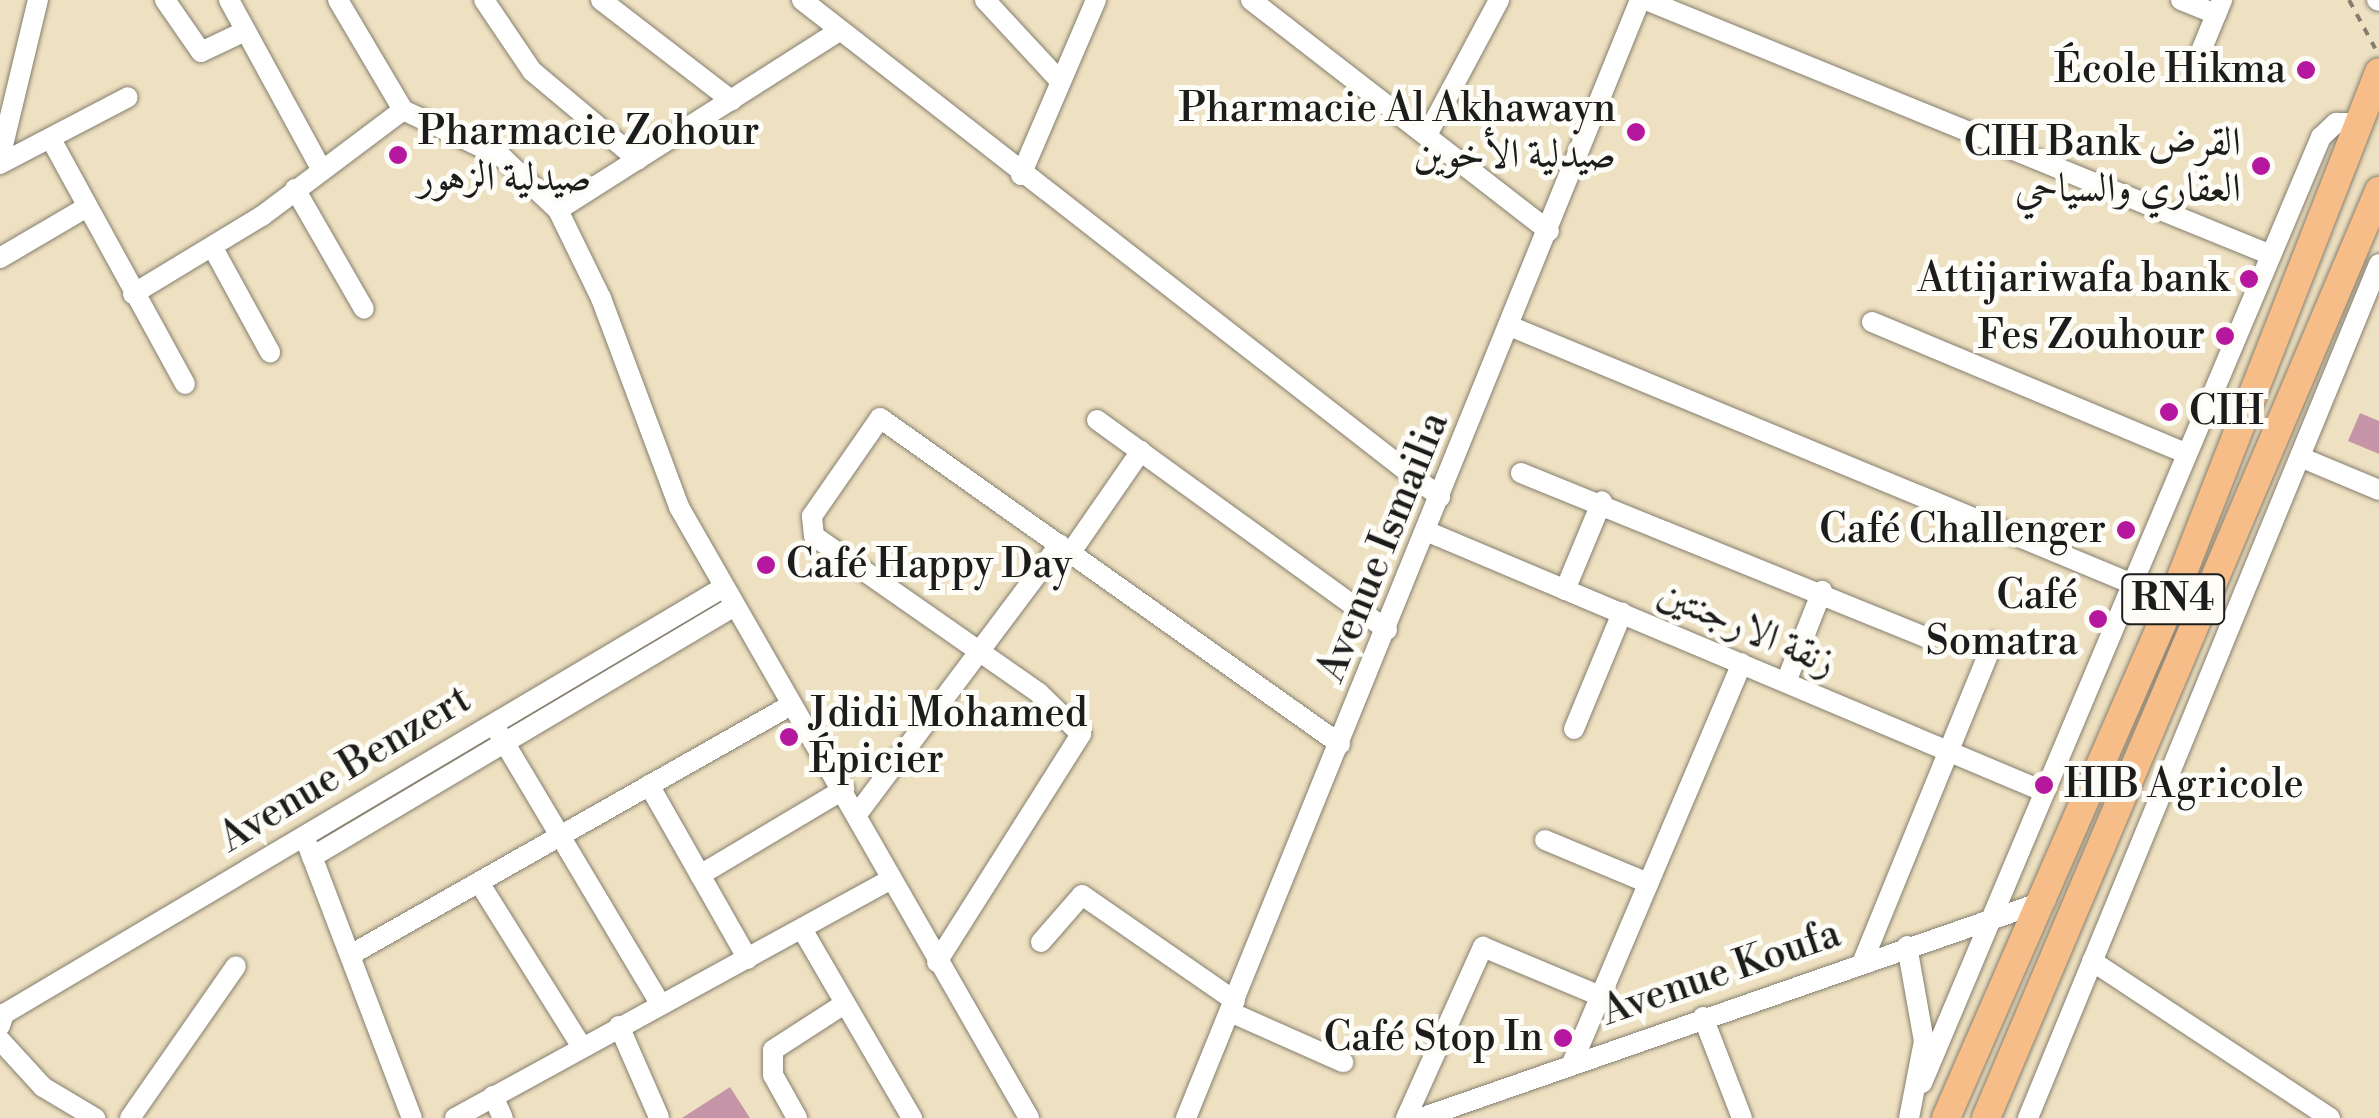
<!DOCTYPE html>
<meta charset="utf-8">
<style>
body{margin:0}
#map{position:relative;width:2379px;height:1118px;overflow:hidden;background:#eee1c1;font-family:"Libre Bodoni",Amiri,serif}
div>[style]{position:absolute}
[style*='--x']{left:calc(var(--x)*1px);top:calc(var(--y)*1px);width:calc(var(--w)*1px);rotate:calc(var(--a)*1deg)}
.building>*{inset:0;background:#c695a8}
.path>*{height:4px;margin-top:-2px;transform-origin:0;background:repeating-linear-gradient(90deg,#857e6e 0 8px,transparent 0 16px)}
.roads{filter:drop-shadow(0 0 2px #857e6e) drop-shadow(0 0 2px #857e6e)}
.minor>*{height:20px;margin:-10px;padding:0 10px;transform-origin:10px;border-radius:10px;background:#fff}
.major>*{height:28px;margin:-14px;padding:0 14px;transform-origin:14px;border-radius:14px;background:#f7bd88}
.dots>*{width:28px;height:28px;translate:-50% -50%;box-sizing:border-box;border:5px solid #fdfcf7;border-radius:50%}
span{translate:-50% -50%;white-space:nowrap;text-align:center;line-height:1.15;-webkit-text-stroke:10px #fdfcf7;paint-order:stroke}
.shield-label span{padding:2px 8px;background:#fdfcf7;border:2px solid;border-radius:8px;-webkit-text-stroke-width:0}
.shield-label{font-size:38px;color:#1c1c1c;font-weight:700}
.poi-label{font-size:40px;color:#1c1c1c}
.right{translate:-100% -50%;text-align:right}
.left{translate:0 -50%;text-align:left}
.street-label{font-size:40px;color:#1c1c1c}
</style>
<div id="map">
<div class="building">
<div style="clip-path:polygon(2360px 413px,2379px 421px,2379px 454px,2348px 441px)"></div>
<div style="clip-path:polygon(730px 1087px,750px 1118px,682px 1118px)"></div>
</div>
<div class="path">
<div style="--x:2349;--y:0;--w:55;--a:61.6"></div>
</div>
<div class="roads">
<div class="minor">
<div style="--x:165;--y:0;--w:63;--a:55.3"></div>
<div style="--x:201;--y:52;--w:49;--a:-25.5"></div>
<div style="--x:229;--y:0;--w:192;--a:61.4"></div>
<div style="--x:338;--y:0;--w:128;--a:59.4"></div>
<div style="--x:403;--y:110;--w:110;--a:25.4"></div>
<div style="--x:502;--y:157;--w:77;--a:43.4"></div>
<div style="--x:558;--y:210;--w:98;--a:64"></div>
<div style="--x:601;--y:298;--w:223;--a:69.5"></div>
<div style="--x:679;--y:507;--w:704;--a:60.19"></div>
<div style="--x:484;--y:0;--w:86;--a:55.9"></div>
<div style="--x:532;--y:71;--w:138;--a:40"></div>
<div style="--x:601;--y:0;--w:165;--a:37.6"></div>
<div style="--x:802;--y:0;--w:809;--a:37.92"></div>
<div style="--x:985;--y:0;--w:110;--a:47.2"></div>
<div style="--x:1251;--y:0;--w:377;--a:37.8"></div>
<div style="--x:1646;--y:0;--w:675;--a:22.2"></div>
<div style="--x:2181;--y:0;--w:38;--a:22"></div>
<div style="--x:2377;--y:0;--w:2;--a:27"></div>
<div style="--x:2194;--y:68;--w:74;--a:-67.6"></div>
<div style="--x:1427;--y:135;--w:153;--a:-61.9"></div>
<div style="--x:52;--y:141;--w:277;--a:61.3"></div>
<div style="--x:0;--y:158;--w:163;--a:-76.5"></div>
<div style="--x:0;--y:164;--w:144;--a:-27.6"></div>
<div style="--x:1021;--y:175;--w:190;--a:-66.8"></div>
<div style="--x:295;--y:189;--w:138;--a:60.1"></div>
<div style="--x:558;--y:210;--w:333;--a:-32.5"></div>
<div style="--x:213;--y:248;--w:119;--a:61.3"></div>
<div style="--x:0;--y:258;--w:101;--a:-30.4"></div>
<div style="--x:133;--y:294;--w:151;--a:-31.2"></div>
<div style="--x:262;--y:216;--w:176;--a:-36.9"></div>
<div style="--x:1872;--y:322;--w:339;--a:22.7"></div>
<div style="--x:1512;--y:327;--w:667;--a:22.49"></div>
<div style="--x:1097;--y:420;--w:358;--a:35.9"></div>
<div style="--x:2300;--y:457;--w:86;--a:22.7"></div>
<div style="--x:1521;--y:473;--w:438;--a:22.1"></div>
<div style="--x:1426;--y:531;--w:666;--a:22.87"></div>
<div style="--x:1071;--y:552;--w:123;--a:-55.3"></div>
<div style="--x:1565;--y:590;--w:96;--a:-67.4"></div>
<div style="--x:1786;--y:682;--w:98;--a:-68.4"></div>
<div style="--x:1574;--y:729;--w:126;--a:-67.5"></div>
<div style="--x:497;--y:730;--w:318;--a:59.2"></div>
<div style="--x:649;--y:785;--w:200;--a:60.4"></div>
<div style="--x:858;--y:813;--w:336;--a:-53.1"></div>
<div style="--x:1545;--y:840;--w:112;--a:22.7"></div>
<div style="--x:308;--y:846;--w:291;--a:69.1"></div>
<div style="--x:312;--y:857;--w:492;--a:-30.7"></div>
<div style="--x:700;--y:875;--w:168;--a:-30.8"></div>
<div style="--x:480;--y:884;--w:192;--a:58"></div>
<div style="--x:802;--y:929;--w:219;--a:59.8"></div>
<div style="--x:1041;--y:942;--w:62;--a:-48.9"></div>
<div style="--x:1082;--y:895;--w:186;--a:34.7"></div>
<div style="--x:1907;--y:946;--w:97;--a:79.9"></div>
<div style="--x:1924;--y:1041;--w:78;--a:101"></div>
<div style="--x:352;--y:954;--w:505;--a:-29.56"></div>
<div style="--x:1863;--y:961;--w:344;--a:-67.8"></div>
<div style="--x:2092;--y:961;--w:285;--a:33.4"></div>
<div style="--x:937;--y:962;--w:270;--a:-57.7"></div>
<div style="--x:1081;--y:734;--w:59;--a:-135.7"></div>
<div style="--x:1039;--y:693;--w:274;--a:-145.1"></div>
<div style="--x:814;--y:536;--w:20;--a:-96"></div>
<div style="--x:812;--y:516;--w:119;--a:-55.2"></div>
<div style="--x:880;--y:418;--w:564;--a:35.33"></div>
<div style="--x:1230;--y:1012;--w:124;--a:23.9"></div>
<div style="--x:1703;--y:1017;--w:108;--a:68.9"></div>
<div style="--x:0;--y:1026;--w:13;--a:-72"></div>
<div style="--x:4;--y:1014;--w:837;--a:-30.67"></div>
<div style="--x:619;--y:1026;--w:99;--a:66.3"></div>
<div style="--x:0;--y:1040;--w:64;--a:47.5"></div>
<div style="--x:43;--y:1087;--w:61;--a:30.8"></div>
<div style="--x:1573;--y:1061;--w:432;--a:-67"></div>
<div style="--x:1922;--y:1083;--w:1027;--a:-67.13"></div>
<div style="--x:2321;--y:137;--w:21;--a:-43"></div>
<div style="--x:2336;--y:123;--w:26;--a:0"></div>
<div style="--x:493;--y:1096;--w:24;--a:66"></div>
<div style="--x:130;--y:1118;--w:185;--a:-55.1"></div>
<div style="--x:455;--y:1118;--w:497;--a:-28.7"></div>
<div style="--x:797;--y:1118;--w:49;--a:-119.2"></div>
<div style="--x:773;--y:1075;--w:25;--a:-90"></div>
<div style="--x:773;--y:1050;--w:85;--a:-32.9"></div>
<div style="--x:1186;--y:1118;--w:1207;--a:-67.9"></div>
<div style="--x:1406;--y:1118;--w:188;--a:-65.8"></div>
<div style="--x:1483;--y:947;--w:127;--a:22.7"></div>
<div style="--x:1421;--y:1118;--w:661;--a:-19.18"></div>
<div style="--x:2028;--y:1118;--w:923;--a:-67.66"></div>
</div>
<div class="major">
<div style="--x:1946;--y:1118;--w:562;--a:-66.4"></div>
<div style="--x:2171;--y:603;--w:570;--a:-68.61"></div>
<div style="--x:1986;--y:1118;--w:1007;--a:-67.03"></div>
</div>
</div>
<div class="dots">
<div style="left:2306px;top:70px;background:#b5179e"></div>
<div style="left:1636px;top:132px;background:#b5179e"></div>
<div style="left:398px;top:155px;background:#b5179e"></div>
<div style="left:2261px;top:166px;background:#b5179e"></div>
<div style="left:2249px;top:279px;background:#b5179e"></div>
<div style="left:2225px;top:336px;background:#b5179e"></div>
<div style="left:2169px;top:412px;background:#b5179e"></div>
<div style="left:2126px;top:530px;background:#b5179e"></div>
<div style="left:766px;top:565px;background:#b5179e"></div>
<div style="left:2098px;top:619px;background:#b5179e"></div>
<div style="left:789px;top:737px;background:#b5179e"></div>
<div style="left:2044px;top:785px;background:#b5179e"></div>
<div style="left:1563px;top:1038px;background:#b5179e"></div>
</div>
<div class="shield-label">
<span style="left:2173px;top:599px">RN4</span>
</div>
<div class="poi-label">
<span class="right" style="left:2286px;top:70px">École Hikma</span>
<span class="right" style="left:1616px;top:132px">Pharmacie Al Akhawayn<br>صيدلية الأخوين</span>
<span class="left" style="left:418px;top:155px">Pharmacie Zohour<br>صيدلية الزهور</span>
<span class="right" style="left:2241px;top:166px">CIH Bank القرض<br>العقاري والسياحي</span>
<span class="right" style="left:2229px;top:279px">Attijariwafa bank</span>
<span class="right" style="left:2205px;top:336px">Fes Zouhour</span>
<span class="left" style="left:2189px;top:412px">CIH</span>
<span class="right" style="left:2106px;top:530px">Café Challenger</span>
<span class="left" style="left:786px;top:565px">Café Happy Day</span>
<span class="right" style="left:2078px;top:619px">Café<br>Somatra</span>
<span class="left" style="left:809px;top:737px">Jdidi Mohamed<br>Épicier</span>
<span class="left" style="left:2064px;top:785px">HIB Agricole</span>
<span class="right" style="left:1543px;top:1038px">Café Stop In</span>
</div>
<div class="street-label">
<span style="left:1383px;top:547px;rotate:-68deg">Avenue Ismailia</span>
<span style="left:1747px;top:628px;rotate:23deg">زنقة الارجنتين</span>
<span style="left:345px;top:769px;rotate:-31deg">Avenue Benzert</span>
<span style="left:1721px;top:973px;rotate:-19deg">Avenue Koufa</span>
</div>
</div>
